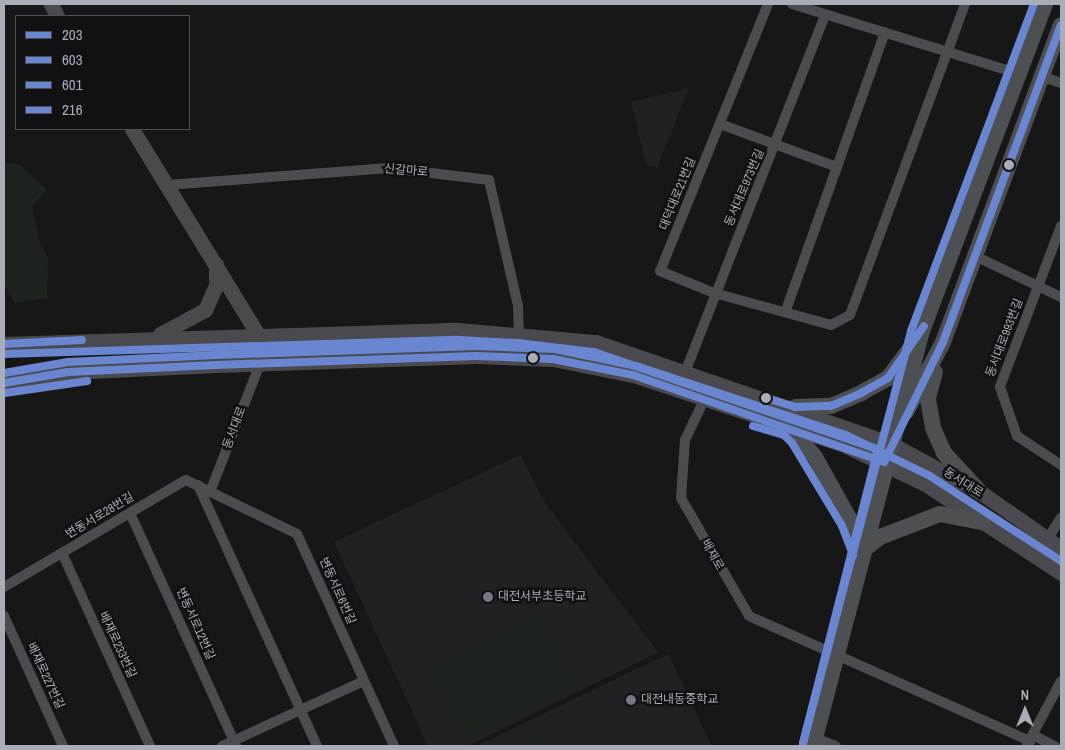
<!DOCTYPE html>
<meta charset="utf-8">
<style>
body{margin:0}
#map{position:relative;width:1065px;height:750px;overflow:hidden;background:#171717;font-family:"Archivo Narrow","Noto Sans KR",sans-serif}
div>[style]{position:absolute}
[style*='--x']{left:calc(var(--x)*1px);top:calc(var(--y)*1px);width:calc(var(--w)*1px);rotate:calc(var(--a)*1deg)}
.built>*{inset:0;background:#212123}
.green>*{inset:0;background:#1d241e;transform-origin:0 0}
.street>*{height:10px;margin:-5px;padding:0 5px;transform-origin:5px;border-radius:5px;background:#4b4c50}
.secondary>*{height:15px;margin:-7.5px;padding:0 7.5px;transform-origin:7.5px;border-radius:7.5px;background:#4a4a4e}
.primary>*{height:16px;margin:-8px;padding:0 8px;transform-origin:8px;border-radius:8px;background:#4d4f52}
.bus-1>*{height:8px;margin:-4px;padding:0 4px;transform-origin:4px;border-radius:4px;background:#6a86d1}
.bus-2>*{height:8px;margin:-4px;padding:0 4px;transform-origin:4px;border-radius:4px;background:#6a86d1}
.bus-3>*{height:8px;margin:-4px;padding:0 4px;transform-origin:4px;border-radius:4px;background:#6a86d1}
.bus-4>*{height:8px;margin:-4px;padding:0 4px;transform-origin:4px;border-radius:4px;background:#6a86d1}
.dots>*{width:14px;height:14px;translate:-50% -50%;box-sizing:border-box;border:2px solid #111113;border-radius:50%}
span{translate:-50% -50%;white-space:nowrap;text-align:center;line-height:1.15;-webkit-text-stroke:5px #111113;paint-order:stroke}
.street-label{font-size:12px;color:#a8adb8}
.poi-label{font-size:12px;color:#a8adb8}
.left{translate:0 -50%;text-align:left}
.frame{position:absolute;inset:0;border:5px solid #a8adb8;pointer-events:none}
.legend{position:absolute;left:15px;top:15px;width:175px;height:115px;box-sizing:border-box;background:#111113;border:1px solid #4d4f55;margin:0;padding:6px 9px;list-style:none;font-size:15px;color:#a8adb8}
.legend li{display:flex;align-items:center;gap:10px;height:25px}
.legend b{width:25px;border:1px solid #4d4f55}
.north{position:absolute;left:1000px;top:685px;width:50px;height:50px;-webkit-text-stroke:4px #111113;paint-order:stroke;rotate:0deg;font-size:14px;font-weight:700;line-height:20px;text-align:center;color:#a8adb8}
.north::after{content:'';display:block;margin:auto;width:18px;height:22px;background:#a8adb8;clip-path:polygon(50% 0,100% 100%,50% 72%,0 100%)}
</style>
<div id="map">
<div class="built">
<div style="clip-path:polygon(689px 88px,657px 168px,646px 164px,631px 102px)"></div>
<div style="clip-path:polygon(520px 455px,545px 503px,658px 652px,468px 746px,428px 746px,334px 542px)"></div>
<div style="clip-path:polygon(668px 654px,712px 746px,476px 746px)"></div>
</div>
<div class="green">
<div style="clip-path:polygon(4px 163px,19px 164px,47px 190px,32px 206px,40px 243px,48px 257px,47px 298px,15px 303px,4px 284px)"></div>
<div style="left:545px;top:615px;width:76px;height:129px;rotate:65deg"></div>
<div style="clip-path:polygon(537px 735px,543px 746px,514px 746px)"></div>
</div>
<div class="street">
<div style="--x:768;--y:4;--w:288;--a:112"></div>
<div style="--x:660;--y:271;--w:58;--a:22.2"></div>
<div style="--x:714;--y:293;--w:121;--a:15.3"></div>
<div style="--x:831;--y:325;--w:21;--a:-28"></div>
<div style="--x:850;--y:315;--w:332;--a:-69.7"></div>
<div style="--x:792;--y:4;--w:238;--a:17.1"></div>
<div style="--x:1043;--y:77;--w:19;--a:18"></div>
<div style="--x:720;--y:124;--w:125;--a:20.2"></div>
<div style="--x:167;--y:185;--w:223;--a:-4.4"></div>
<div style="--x:389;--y:168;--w:101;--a:6.8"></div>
<div style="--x:489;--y:180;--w:129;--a:77"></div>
<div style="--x:518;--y:306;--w:27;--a:88"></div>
<div style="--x:1061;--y:226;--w:172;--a:110.8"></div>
<div style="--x:1000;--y:387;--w:52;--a:70.9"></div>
<div style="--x:1017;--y:436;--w:53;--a:33.4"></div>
<div style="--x:975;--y:256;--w:95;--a:25.5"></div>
<div style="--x:786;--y:310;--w:295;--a:-70.4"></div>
<div style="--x:686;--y:370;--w:381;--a:-68.6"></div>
<div style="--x:704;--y:400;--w:44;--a:115.4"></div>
<div style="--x:685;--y:440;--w:58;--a:93.9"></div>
<div style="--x:681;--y:498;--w:136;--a:60"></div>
<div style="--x:749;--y:616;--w:308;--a:24"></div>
<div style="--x:198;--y:485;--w:287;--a:65.5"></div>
<div style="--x:210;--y:492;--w:137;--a:-68.7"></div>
<div style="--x:130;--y:513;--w:256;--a:65.5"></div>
<div style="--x:1047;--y:540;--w:26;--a:-58"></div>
<div style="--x:62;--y:553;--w:212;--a:65.5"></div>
<div style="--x:4;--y:587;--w:211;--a:-30.5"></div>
<div style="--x:186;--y:480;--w:123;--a:25.9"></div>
<div style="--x:297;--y:534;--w:233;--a:65.4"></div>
<div style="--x:4;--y:616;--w:143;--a:65.6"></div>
<div style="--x:1033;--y:735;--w:25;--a:27"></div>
<div style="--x:815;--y:738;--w:22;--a:21"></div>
<div style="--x:1027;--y:745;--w:72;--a:-62"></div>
<div style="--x:222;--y:746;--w:156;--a:-24.6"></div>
</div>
<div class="secondary">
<div style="--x:51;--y:4;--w:13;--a:63"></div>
<div style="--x:132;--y:129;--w:241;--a:58.5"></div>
<div style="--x:258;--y:335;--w:29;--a:86"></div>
<div style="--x:160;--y:334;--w:51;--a:-28.1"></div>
<div style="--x:205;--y:310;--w:27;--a:-66"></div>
<div style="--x:216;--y:285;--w:21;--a:-90"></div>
<div style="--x:4;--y:344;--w:454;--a:-1.8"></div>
<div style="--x:458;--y:330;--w:139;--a:5"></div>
<div style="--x:596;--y:342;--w:311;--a:19"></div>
<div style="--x:890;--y:443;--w:102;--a:28.6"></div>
<div style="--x:980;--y:492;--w:98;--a:34.7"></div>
<div style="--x:4;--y:383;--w:65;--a:-9.8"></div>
<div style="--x:68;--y:372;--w:148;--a:-2.7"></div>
<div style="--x:216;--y:365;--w:260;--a:-2"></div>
<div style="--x:476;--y:356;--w:77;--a:2.2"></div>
<div style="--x:553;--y:359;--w:82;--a:11.3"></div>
<div style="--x:633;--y:375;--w:220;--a:18.3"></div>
<div style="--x:842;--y:444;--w:92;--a:25.7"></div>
<div style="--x:925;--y:484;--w:163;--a:33.2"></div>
</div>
<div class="primary">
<div style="--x:935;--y:372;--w:28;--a:105"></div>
<div style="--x:928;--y:399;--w:29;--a:80"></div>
<div style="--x:933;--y:428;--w:27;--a:66"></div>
<div style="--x:944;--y:453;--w:53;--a:47.3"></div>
<div style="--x:795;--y:407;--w:36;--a:-2"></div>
<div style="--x:831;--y:406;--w:33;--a:-23"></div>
<div style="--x:861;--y:393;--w:31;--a:-29"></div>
<div style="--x:888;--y:378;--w:45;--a:-53.1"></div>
<div style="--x:906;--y:412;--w:79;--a:-62.1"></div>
<div style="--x:943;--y:342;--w:338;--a:-69.6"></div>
<div style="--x:789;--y:426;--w:40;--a:50"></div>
<div style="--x:815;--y:457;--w:74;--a:61"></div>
<div style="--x:851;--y:522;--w:31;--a:69"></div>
<div style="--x:862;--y:551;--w:23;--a:-38"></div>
<div style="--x:880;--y:537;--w:64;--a:-21"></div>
<div style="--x:940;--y:514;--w:43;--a:10.8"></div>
<div style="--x:813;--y:746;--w:426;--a:-75.3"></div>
<div style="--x:921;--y:334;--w:353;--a:-69.4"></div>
</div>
<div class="bus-1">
<div style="--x:4;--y:344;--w:78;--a:-2.9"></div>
<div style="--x:4;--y:383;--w:65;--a:-9.8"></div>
<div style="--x:68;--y:372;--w:148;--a:-2.7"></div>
<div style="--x:216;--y:365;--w:260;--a:-2"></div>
<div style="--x:476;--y:356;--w:77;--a:2.2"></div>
<div style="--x:553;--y:359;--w:82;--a:11.3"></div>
<div style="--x:633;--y:375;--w:266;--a:19.1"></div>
<div style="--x:884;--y:462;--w:134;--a:-63.8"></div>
<div style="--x:943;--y:342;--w:338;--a:-69.6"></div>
<div style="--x:766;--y:398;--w:30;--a:17"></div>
<div style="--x:795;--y:407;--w:36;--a:-2"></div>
<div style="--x:831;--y:406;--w:33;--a:-23"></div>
<div style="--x:861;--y:393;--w:31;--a:-29"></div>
<div style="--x:888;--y:378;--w:63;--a:-55.3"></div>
</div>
<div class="bus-2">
<div style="--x:4;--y:354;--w:454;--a:-1.8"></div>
<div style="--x:458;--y:340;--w:60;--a:2.9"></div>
<div style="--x:518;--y:343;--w:77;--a:6.8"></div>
<div style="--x:594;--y:352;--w:300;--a:18.9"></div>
<div style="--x:878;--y:449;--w:304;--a:104.3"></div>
<div style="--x:5;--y:393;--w:83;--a:-8.3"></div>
<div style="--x:753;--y:426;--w:32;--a:16"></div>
<div style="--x:784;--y:435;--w:11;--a:45"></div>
<div style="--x:792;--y:443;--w:97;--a:58.9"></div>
<div style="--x:842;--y:526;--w:31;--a:69"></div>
</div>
<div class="bus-3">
<div style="--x:4;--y:373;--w:65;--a:-9.8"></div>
<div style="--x:68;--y:362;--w:148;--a:-2.7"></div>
<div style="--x:216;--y:355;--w:260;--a:-2"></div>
<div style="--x:476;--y:346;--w:79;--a:2.2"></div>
<div style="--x:555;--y:349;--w:83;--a:11.9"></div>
<div style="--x:636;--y:366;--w:221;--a:18.2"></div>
<div style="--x:846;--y:435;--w:93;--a:26"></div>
<div style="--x:930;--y:476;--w:156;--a:33"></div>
</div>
<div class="bus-4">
<div style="--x:803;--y:743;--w:426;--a:-75.3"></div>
<div style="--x:911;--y:331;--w:349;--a:-69.4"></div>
</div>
<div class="dots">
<div style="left:1009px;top:165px;background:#a8adb8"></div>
<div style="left:533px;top:358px;background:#a8adb8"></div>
<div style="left:766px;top:398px;background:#a8adb8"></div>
<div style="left:488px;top:597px;background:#757880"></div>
<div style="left:631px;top:700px;background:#757880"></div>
</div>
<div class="street-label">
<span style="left:406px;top:171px;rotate:5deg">신갈마로</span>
<span style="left:745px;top:188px;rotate:-67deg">동서대로973번길</span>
<span style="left:678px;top:194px;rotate:-68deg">대덕대로21번길</span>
<span style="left:1005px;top:338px;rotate:-69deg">동서대로993번길</span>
<span style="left:235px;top:428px;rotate:-69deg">동서대로</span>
<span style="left:963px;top:483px;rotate:32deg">동서대로</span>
<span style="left:100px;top:516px;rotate:-31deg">변동서로28번길</span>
<span style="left:712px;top:555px;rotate:61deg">배재로</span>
<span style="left:337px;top:591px;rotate:66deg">변동서로6번길</span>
<span style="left:195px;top:624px;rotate:66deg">변동서로12번길</span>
<span style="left:117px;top:645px;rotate:65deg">배재로233번길</span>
<span style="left:45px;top:676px;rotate:65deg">배재로227번길</span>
</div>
<div class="poi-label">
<span class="left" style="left:498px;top:597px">대전서부초등학교</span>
<span class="left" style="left:641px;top:700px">대전내동중학교</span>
</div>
<div class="frame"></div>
<ul class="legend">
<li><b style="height:6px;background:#6a86d1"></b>203</li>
<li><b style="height:6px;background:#6a86d1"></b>603</li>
<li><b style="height:6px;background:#6a86d1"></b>601</li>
<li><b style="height:6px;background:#6a86d1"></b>216</li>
</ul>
<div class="north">N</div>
</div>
